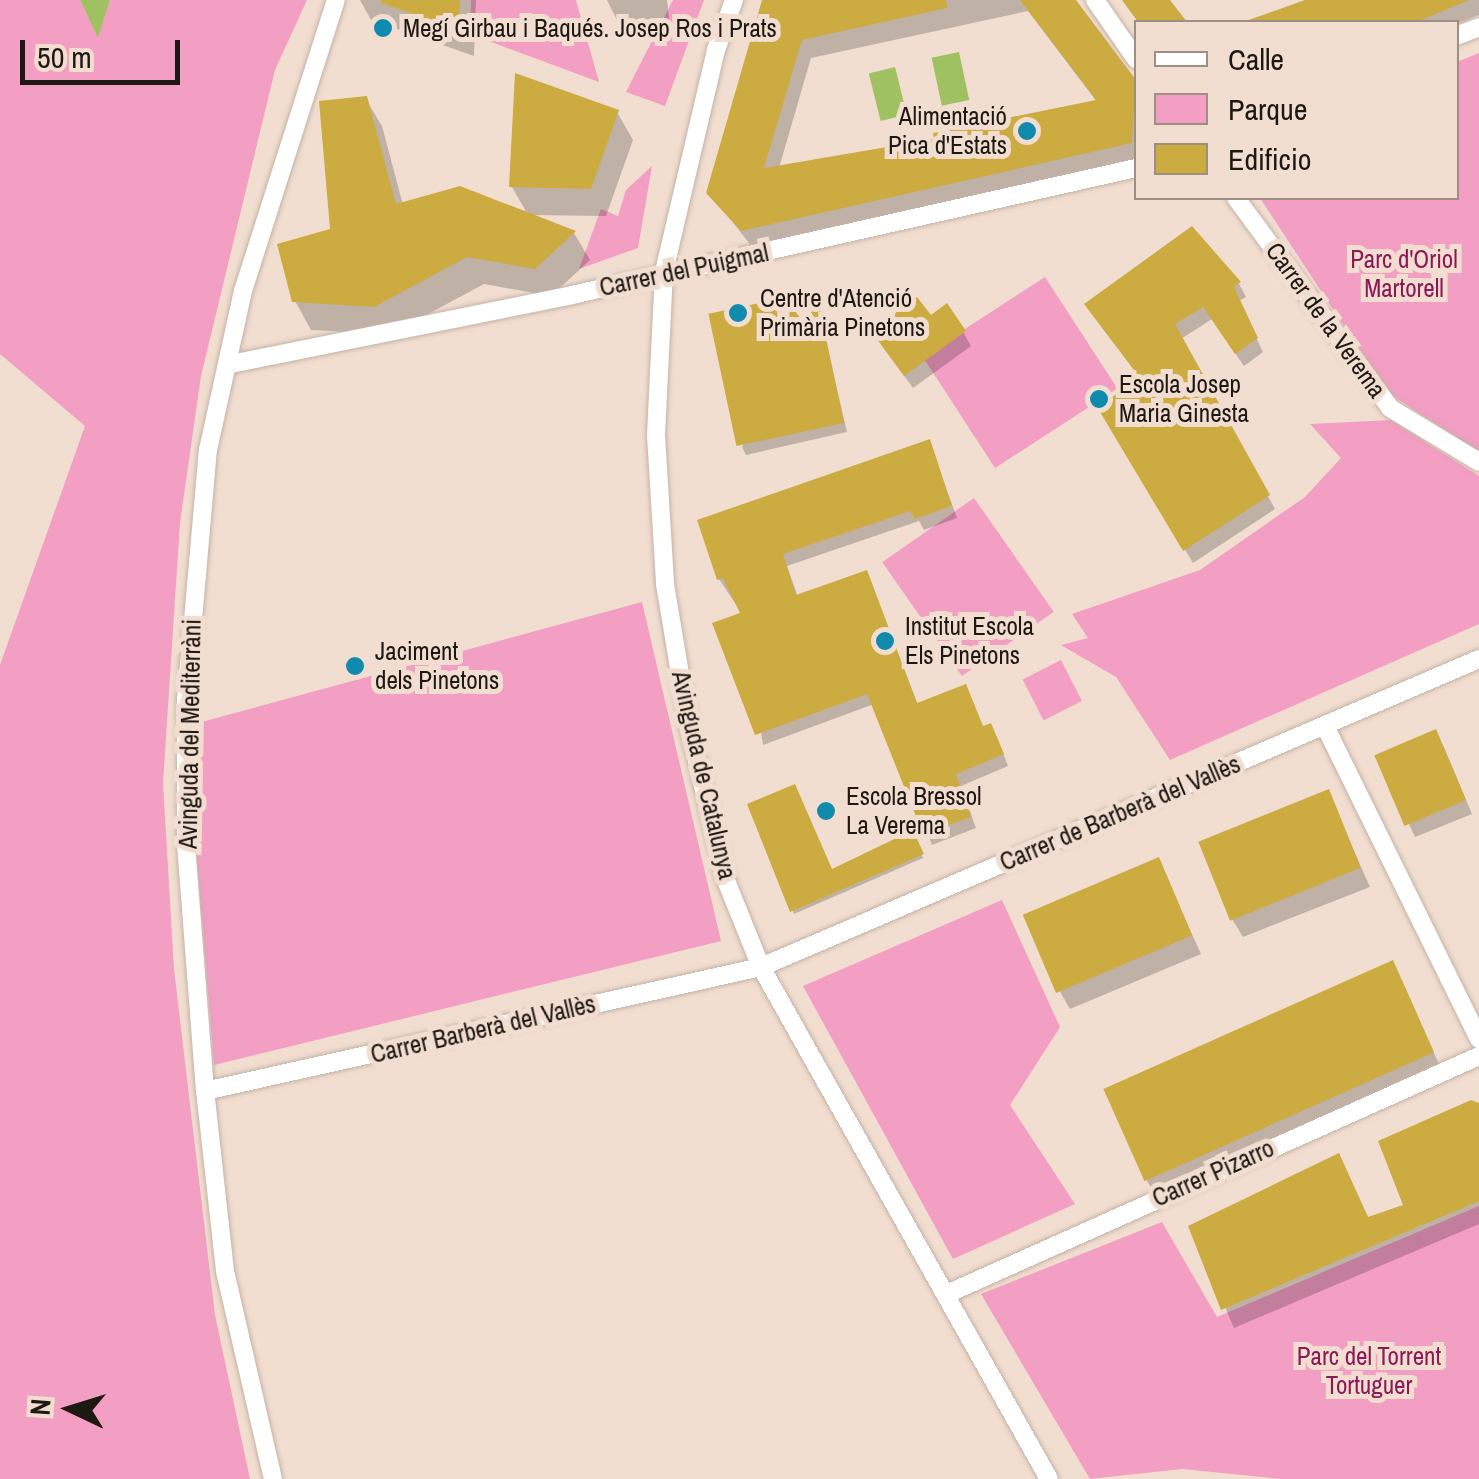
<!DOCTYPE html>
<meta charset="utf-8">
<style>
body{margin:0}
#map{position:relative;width:1479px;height:1479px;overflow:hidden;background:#f1ded0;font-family:"Archivo Narrow",sans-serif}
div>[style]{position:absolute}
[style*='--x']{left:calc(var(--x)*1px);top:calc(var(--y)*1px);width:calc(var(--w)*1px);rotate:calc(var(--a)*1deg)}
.green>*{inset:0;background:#f39ec3;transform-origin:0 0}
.water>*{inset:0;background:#a0c161;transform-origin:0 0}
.shadow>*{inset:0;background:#0003}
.building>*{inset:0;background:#ccab40;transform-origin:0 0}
.roads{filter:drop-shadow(0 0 2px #c4b2a5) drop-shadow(0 0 2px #c4b2a5)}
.street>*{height:18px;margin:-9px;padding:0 9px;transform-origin:9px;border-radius:9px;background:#fff}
.dots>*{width:28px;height:28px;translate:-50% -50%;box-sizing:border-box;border:5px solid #f1ded0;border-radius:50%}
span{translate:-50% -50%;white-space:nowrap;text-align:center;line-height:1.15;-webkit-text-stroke:10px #f1ded0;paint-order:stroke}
.poi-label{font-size:25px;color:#1e1813}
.left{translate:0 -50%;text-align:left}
.right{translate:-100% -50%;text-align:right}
.park-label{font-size:25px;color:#8b1858}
.street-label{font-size:25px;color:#1e1813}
.legend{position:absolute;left:1134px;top:20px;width:325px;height:180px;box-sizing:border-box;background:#f1ded0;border:2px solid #9d8f84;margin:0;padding:12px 18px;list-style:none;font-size:30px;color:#1e1813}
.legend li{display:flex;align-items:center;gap:20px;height:50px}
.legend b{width:50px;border:2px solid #9d8f84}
.north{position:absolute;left:20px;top:1359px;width:100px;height:100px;-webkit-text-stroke:8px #f1ded0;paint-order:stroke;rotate:274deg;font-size:28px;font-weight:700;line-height:40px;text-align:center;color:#1e1813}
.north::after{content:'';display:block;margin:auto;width:35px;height:45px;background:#1e1813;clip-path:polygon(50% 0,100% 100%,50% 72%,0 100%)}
.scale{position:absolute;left:20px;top:40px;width:160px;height:45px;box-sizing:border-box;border:5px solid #1e1813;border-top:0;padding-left:12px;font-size:30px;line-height:35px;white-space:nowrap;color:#1e1813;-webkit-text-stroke:8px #f1ded0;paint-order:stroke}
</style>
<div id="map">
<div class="green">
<div style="clip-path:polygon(0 0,80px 0,98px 37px,110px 0,307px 0,275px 70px,201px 376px,180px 523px,163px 783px,174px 969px,215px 1315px,250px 1479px,0 1479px,0 665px,85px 426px,0 354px)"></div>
<div style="clip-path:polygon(471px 0,576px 0,599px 82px,470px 34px)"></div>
<div style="clip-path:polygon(673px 0,704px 0,665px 106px,626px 92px)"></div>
<div style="clip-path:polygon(1479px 53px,1479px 452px,1388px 393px,1260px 198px,1456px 198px,1457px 62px)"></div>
<div style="clip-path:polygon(652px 166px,638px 248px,579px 269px,601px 209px,618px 216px,626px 190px)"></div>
<div style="left:1045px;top:277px;width:133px;height:146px;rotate:57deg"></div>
<div style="clip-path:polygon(1391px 420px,1479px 476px,1479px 624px,1170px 760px,1116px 677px,1061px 645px,1088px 638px,1072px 614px,1200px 570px,1305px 497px,1341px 458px,1310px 424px)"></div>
<div style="left:974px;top:498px;width:139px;height:112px;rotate:55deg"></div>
<div style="clip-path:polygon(642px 602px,721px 941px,214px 1065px,196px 849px,198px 723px)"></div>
<div style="left:1061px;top:660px;width:46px;height:43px;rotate:63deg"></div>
<div style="clip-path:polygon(1002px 900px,1060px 1027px,1010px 1105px,1075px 1204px,953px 1259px,803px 986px)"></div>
<div style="clip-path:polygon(1479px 1206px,1479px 1479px,1281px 1479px,1182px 1469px,1090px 1479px,981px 1294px,1162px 1222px,1217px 1317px)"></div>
</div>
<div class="water">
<div style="clip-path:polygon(80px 0,110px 0,98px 38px)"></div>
<div style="left:959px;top:52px;width:49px;height:28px;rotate:78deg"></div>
<div style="left:895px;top:67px;width:49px;height:27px;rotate:76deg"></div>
</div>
<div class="shadow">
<div style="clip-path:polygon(360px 0,476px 0,474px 56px,371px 20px)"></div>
<div style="clip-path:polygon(607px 0,667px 0,671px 33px,626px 38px)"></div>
<div style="clip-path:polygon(evenodd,772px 0,1072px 0,1136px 85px,1136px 162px,753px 248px,709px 192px,772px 0,1028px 11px,1097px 102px,937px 141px,779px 168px,811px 58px,1028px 11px)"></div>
<div style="clip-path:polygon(1315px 0,1479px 0,1479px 15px,1456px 24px,1269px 22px,1267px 15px)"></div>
<div style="clip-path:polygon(365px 98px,382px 126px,403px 205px,528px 215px,512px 187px,617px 112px,633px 140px,606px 216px,528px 215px,574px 233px,590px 260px,551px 296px,484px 284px,391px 334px,311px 330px,295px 301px,333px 231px)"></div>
<div style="clip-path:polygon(1239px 284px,1246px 297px,1239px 301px,1263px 352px,1244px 366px,1212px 319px,1181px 339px,1275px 509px,1193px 563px,1100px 408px,1142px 380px,1095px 318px)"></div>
<div style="clip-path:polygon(815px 294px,847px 432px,746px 455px,742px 447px)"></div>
<div style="clip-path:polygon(930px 318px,963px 332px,971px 346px,913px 388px,882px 345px)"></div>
<div style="clip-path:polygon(929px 442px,957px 518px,924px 530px,919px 521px,787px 566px,798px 597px,866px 573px,918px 705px,997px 737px,1008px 766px,961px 786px,976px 828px,932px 845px,874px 704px,763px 745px,743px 615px,719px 579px,700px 521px)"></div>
<div style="clip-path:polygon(1443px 745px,1472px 814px,1415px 837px,1377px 756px)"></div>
<div style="clip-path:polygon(1328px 792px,1370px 887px,1243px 937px,1232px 919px)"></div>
<div style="clip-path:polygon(750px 806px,832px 872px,912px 833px,923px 858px,794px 914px)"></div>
<div style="clip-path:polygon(1158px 860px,1201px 954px,1070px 1009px,1059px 990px)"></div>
<div style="clip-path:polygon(1402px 981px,1442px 1071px,1151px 1188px,1141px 1170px)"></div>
<div style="clip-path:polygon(1479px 1106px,1479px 1224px,1234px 1328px,1191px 1228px,1338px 1156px,1369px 1219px,1406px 1207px)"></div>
</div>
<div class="building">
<div style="clip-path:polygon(381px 0,460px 0,459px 30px,381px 3px)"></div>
<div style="clip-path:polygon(762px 0,946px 0,947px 8px,802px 40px,764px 168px,934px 139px,933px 133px,1096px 100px,1020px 0,1076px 0,1136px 80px,1132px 143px,741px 231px,706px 193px)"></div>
<div style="clip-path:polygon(1122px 0,1170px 0,1187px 22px,1138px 22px)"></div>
<div style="clip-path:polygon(1305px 0,1469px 0,1416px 22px,1243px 22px)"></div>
<div style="clip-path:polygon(515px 73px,619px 110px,591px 189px,509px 187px)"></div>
<div style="clip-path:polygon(367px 96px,396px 204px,460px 186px,576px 231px,535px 269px,467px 257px,374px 307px,292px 302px,277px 244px,330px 229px,319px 101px)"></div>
<div style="clip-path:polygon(1192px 226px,1241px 282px,1234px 287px,1258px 338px,1235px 354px,1203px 307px,1175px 324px,1270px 495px,1183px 551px,1097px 407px,1140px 378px,1084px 304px)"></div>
<div style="left:816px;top:291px;width:135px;height:110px;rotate:78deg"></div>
<div style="clip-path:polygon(917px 297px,931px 315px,947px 303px,966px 331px,904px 376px,871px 331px)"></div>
<div style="clip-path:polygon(930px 439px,952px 506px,915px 519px,910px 511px,783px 554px,796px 595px,867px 570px,917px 703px,966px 684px,983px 726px,991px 723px,1004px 754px,956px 774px,971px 817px,923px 834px,867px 694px,755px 735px,712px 623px,740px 613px,723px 578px,717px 580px,697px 520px)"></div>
<div style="left:1436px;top:729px;width:77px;height:67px;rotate:67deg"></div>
<div style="clip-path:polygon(795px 784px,832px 869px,913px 830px,924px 854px,790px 912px,747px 804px)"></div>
<div style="left:1329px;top:789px;width:85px;height:141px;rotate:68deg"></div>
<div style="left:1159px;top:857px;width:85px;height:148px;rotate:67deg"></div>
<div style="left:1393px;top:960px;width:101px;height:317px;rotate:66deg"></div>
<div style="clip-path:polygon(1471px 1100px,1479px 1103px,1479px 1201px,1221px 1310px,1188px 1226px,1339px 1153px,1368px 1217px,1403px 1205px,1378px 1141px)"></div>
</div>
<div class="roads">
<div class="street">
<div style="--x:734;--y:0;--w:53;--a:109.8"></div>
<div style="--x:716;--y:50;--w:227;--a:103.2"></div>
<div style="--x:664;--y:271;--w:164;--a:92.8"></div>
<div style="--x:656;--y:435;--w:149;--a:86.5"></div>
<div style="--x:665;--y:584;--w:145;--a:80.5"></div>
<div style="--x:689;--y:727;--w:155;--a:76.6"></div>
<div style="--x:725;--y:878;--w:96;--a:68"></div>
<div style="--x:761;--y:967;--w:587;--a:60.64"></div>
<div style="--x:1095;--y:0;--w:72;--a:55.2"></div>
<div style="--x:1456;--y:36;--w:25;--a:-21"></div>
<div style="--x:1236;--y:198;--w:260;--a:53.7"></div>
<div style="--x:1390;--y:408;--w:104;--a:31.2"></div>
<div style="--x:231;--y:364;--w:348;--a:-11.4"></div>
<div style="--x:572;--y:295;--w:578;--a:-12.69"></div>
<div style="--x:1325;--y:726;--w:349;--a:63.8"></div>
<div style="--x:205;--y:1091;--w:570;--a:-12.57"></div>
<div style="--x:761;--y:967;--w:781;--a:-23.22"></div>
<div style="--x:949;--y:1293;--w:581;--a:-24.09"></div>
<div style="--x:273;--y:1479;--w:213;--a:-103"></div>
<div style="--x:225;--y:1271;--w:181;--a:-96.3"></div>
<div style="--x:205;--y:1091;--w:246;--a:-94.4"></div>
<div style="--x:186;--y:846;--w:146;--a:-90"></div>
<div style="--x:186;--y:700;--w:251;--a:-85"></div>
<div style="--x:208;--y:450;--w:163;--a:-77.6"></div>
<div style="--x:243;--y:291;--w:305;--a:-72.3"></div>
</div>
</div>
<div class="dots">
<div style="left:383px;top:28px;background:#108aad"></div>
<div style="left:1027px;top:131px;background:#108aad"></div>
<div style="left:738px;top:313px;background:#108aad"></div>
<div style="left:1099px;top:399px;background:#108aad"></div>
<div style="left:885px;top:641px;background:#108aad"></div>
<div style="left:355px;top:666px;background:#108aad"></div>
<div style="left:826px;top:811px;background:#108aad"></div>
</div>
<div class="poi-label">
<span class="left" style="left:403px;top:28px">Megí Girbau i Baqués. Josep Ros i Prats</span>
<span class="right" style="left:1007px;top:131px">Alimentació<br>Pica d'Estats</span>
<span class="left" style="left:760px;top:313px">Centre d'Atenció<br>Primària Pinetons</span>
<span class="left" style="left:1119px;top:399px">Escola Josep<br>Maria Ginesta</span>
<span class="left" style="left:905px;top:641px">Institut Escola<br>Els Pinetons</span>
<span class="left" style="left:375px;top:666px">Jaciment<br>dels Pinetons</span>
<span class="left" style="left:846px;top:811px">Escola Bressol<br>La Verema</span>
</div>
<div class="park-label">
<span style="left:1404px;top:274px">Parc d'Oriol<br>Martorell</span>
<span style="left:1369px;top:1371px">Parc del Torrent<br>Tortuguer</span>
</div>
<div class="street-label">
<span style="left:684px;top:270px;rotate:-12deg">Carrer del Puigmal</span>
<span style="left:1326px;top:320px;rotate:54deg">Carrer de la Verema</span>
<span style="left:190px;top:734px;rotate:-89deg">Avinguda del Mediterràni</span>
<span style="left:704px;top:775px;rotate:77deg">Avinguda de Catalunya</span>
<span style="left:1120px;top:813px;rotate:-23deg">Carrer de Barberà del Vallès</span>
<span style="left:483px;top:1029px;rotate:-13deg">Carrer Barberà del Vallès</span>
<span style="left:1213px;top:1173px;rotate:-24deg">Carrer Pizarro</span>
</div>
<ul class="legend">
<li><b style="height:12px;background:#fff"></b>Calle</li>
<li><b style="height:28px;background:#f39ec3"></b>Parque</li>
<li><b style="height:28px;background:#ccab40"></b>Edificio</li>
</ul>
<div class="north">N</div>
<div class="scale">50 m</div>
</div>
